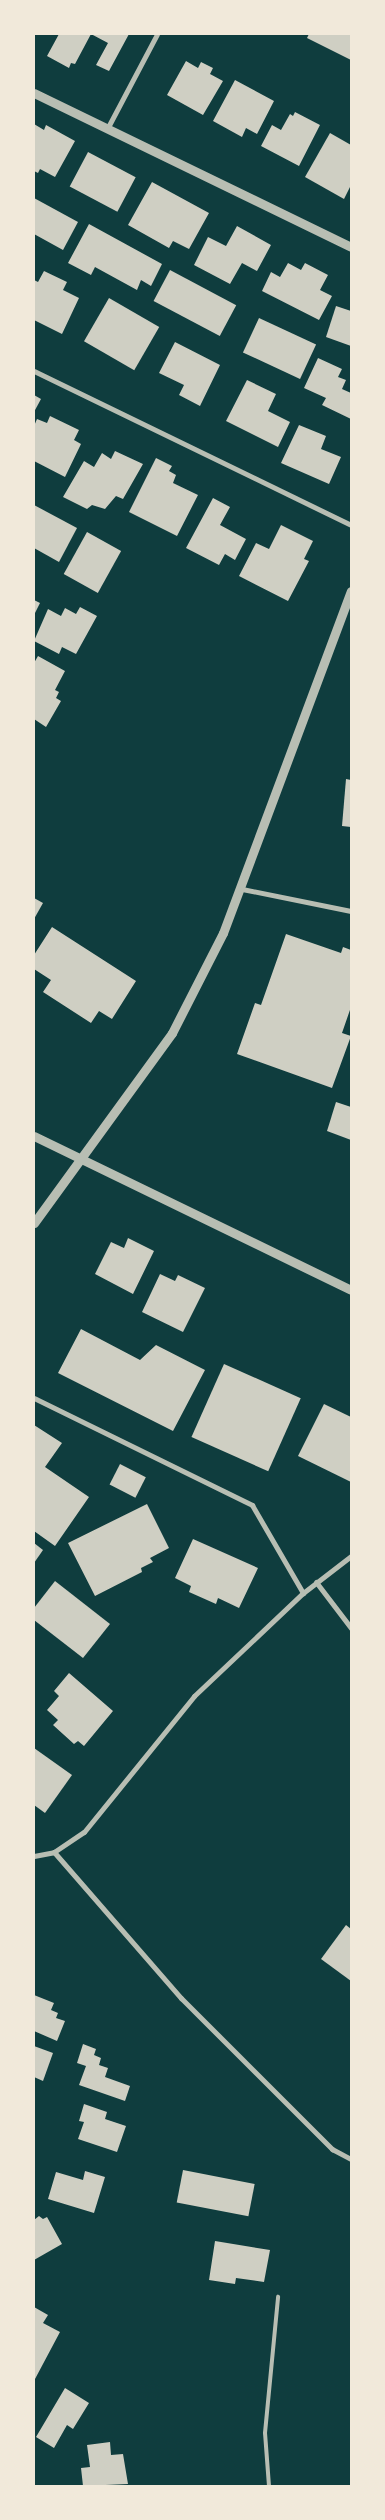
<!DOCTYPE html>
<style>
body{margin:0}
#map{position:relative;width:385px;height:2520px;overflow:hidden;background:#0f3d3e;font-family:"Sofia Sans Condensed",sans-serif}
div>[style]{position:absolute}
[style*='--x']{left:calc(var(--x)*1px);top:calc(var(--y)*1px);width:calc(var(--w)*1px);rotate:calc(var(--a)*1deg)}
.building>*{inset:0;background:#cfcfc3;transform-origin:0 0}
.service>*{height:4px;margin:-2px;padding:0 2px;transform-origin:2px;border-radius:2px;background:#b8beb3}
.minor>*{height:5px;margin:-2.5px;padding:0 2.5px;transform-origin:2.5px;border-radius:2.5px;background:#b8beb3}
.tertiary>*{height:9px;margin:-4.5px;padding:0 4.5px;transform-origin:4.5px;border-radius:4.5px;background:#b8beb3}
span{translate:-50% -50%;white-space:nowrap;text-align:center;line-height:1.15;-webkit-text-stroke:4px #f1e9da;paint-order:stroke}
.frame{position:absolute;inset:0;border:35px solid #f1e9da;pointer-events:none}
</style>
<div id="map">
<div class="building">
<div style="clip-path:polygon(59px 34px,129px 34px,109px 71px,96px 65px,108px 43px,91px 34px,75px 64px,71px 63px,69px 68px,47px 56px)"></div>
<div style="clip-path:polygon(309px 34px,351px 34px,351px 60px,307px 38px)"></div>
<div style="clip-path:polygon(186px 61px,198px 68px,201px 62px,213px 68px,210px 74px,223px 81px,203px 115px,167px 95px)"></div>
<div style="clip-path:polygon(235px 80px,274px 101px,257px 134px,246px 128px,242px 137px,213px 121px)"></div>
<div style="clip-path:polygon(295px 112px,320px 125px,299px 166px,261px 146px,272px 125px,281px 130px,290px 114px,293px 116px)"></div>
<div style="clip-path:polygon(34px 124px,44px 130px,46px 125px,75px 141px,55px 177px,40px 169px,38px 173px,34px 171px)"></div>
<div style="clip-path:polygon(330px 133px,351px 145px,351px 185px,344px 199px,305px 177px)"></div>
<div style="left:88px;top:152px;width:54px;height:39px;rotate:28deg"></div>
<div style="clip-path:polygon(152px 182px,209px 213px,189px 249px,173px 241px,169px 248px,128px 225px)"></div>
<div style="clip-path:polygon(34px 198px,78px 222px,63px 250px,34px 234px)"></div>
<div style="clip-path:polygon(89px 224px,162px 264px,151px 286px,141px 280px,137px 290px,95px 267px,91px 275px,68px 263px)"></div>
<div style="clip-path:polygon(237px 226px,271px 245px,257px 271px,242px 263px,230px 284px,194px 265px,208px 237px,226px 246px)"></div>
<div style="clip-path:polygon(288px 263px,301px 270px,305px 263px,328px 275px,320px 290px,332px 296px,319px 320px,262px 291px,271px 272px,280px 277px)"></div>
<div style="left:170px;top:270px;width:75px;height:35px;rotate:28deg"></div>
<div style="clip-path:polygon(44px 271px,67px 282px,63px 290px,79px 298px,62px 334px,34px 320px,34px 280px,38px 282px)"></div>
<div style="left:109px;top:298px;width:58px;height:50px;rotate:30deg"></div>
<div style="clip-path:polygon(336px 306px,351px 311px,351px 346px,326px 337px)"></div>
<div style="left:259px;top:318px;width:63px;height:38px;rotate:25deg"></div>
<div style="clip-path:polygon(175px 342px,220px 365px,200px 406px,179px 395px,184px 385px,159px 373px)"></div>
<div style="clip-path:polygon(318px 358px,342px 369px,338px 377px,346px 380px,342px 389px,351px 393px,351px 419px,322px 405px,326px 398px,304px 388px)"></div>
<div style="clip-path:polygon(247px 380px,276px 394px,268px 411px,290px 422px,278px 447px,226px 421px)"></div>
<div style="clip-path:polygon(34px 395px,41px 399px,34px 412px)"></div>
<div style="clip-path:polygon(50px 416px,79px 430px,74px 440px,81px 444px,65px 477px,34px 461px,34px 426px,37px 419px,47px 423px)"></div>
<div style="clip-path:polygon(299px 425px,326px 436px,321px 449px,341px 457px,329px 484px,281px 463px)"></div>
<div style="clip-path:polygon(115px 451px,143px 464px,123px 499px,116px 496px,105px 509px,92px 505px,87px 509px,63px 497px,84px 461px,94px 467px,102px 453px,111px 459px)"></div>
<div style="clip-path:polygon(156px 458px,172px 466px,169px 471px,176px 475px,173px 483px,198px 495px,177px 536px,129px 512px)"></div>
<div style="clip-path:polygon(213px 498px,230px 507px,220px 525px,246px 539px,235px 560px,225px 554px,219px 565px,186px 548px)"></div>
<div style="clip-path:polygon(34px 505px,77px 528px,59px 562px,34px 548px)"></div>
<div style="clip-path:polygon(281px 525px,313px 541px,304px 559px,309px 561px,288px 601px,239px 576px,256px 543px,269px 549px)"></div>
<div style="left:87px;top:532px;width:39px;height:48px;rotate:29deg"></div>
<div style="clip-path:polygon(34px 600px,40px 603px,34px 615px)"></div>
<div style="clip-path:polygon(80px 607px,97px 616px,76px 654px,62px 647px,59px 654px,34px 641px,48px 609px,61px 616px,65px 608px,76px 614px)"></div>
<div style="clip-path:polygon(38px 656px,65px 671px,55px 690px,59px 692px,56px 698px,61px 701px,46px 727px,34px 719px,34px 663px)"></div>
<div style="clip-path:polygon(346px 779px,351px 780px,351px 827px,342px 826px)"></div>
<div style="clip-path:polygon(34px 898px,43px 903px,34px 919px)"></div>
<div style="clip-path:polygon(52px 927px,136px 981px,112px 1019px,99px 1011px,91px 1023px,43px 992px,51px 980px,34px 969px,34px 955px)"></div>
<div style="clip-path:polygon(286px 934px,341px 953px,343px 947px,351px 950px,351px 1007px,342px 1033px,351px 1036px,332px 1088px,237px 1054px,255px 1003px,261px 1005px)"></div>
<div style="clip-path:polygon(336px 1102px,351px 1107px,351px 1140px,327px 1131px)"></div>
<div style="clip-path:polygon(128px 1238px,154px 1251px,133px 1294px,95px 1274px,111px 1242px,124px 1248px)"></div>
<div style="clip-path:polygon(160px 1274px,175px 1281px,178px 1275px,205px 1288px,183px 1332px,142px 1312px)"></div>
<div style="clip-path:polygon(81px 1329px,140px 1360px,156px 1345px,205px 1370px,173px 1431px,58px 1373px)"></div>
<div style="left:224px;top:1364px;width:84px;height:80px;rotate:24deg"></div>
<div style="clip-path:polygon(324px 1404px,351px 1417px,351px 1482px,298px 1456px)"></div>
<div style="clip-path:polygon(34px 1425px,62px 1443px,45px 1467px,89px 1497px,55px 1546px,34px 1531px)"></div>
<div style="left:120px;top:1464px;width:29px;height:23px;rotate:27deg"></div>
<div style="clip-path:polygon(147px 1504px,169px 1548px,150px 1558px,153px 1562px,141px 1568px,142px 1572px,95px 1596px,68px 1543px)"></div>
<div style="clip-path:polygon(193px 1539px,258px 1568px,239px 1608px,218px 1598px,216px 1604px,189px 1592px,191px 1586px,175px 1578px)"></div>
<div style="clip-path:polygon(34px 1543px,43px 1550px,34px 1563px)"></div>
<div style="clip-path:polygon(55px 1581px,110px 1624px,83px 1658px,34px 1620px,34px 1608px)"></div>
<div style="clip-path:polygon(69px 1673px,113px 1711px,84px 1746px,78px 1741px,74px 1744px,53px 1725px,58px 1720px,47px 1710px,59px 1696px,54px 1691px)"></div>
<div style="clip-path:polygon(34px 1748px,72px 1775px,45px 1813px,34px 1805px)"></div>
<div style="clip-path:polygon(346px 1925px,351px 1929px,351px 1981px,321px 1959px)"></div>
<div style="clip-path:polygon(34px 1995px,54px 2003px,51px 2010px,58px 2013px,56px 2018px,65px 2021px,57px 2041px,34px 2031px)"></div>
<div style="clip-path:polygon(83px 2044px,96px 2049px,94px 2055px,101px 2058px,99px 2065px,108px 2068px,105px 2077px,130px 2086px,125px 2101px,79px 2085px,86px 2066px,77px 2063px)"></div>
<div style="clip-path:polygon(34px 2046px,53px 2053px,43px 2081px,34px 2077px)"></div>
<div style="clip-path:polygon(84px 2104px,107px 2112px,105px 2119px,126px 2126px,117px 2152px,78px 2139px,84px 2122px,79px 2121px)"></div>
<div style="left:183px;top:2170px;width:73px;height:33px;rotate:11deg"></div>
<div style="clip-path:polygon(85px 2171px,105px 2177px,94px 2213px,48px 2199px,56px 2172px,83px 2180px)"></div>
<div style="clip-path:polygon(39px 2216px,43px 2219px,47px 2217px,62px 2244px,34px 2260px,34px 2220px)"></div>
<div style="clip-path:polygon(215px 2241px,270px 2250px,264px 2282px,236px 2278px,235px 2284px,209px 2280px)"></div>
<div style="clip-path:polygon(34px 2307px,48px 2315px,43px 2323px,60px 2332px,35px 2379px)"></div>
<div style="clip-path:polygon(65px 2388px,89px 2403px,73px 2429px,67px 2425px,54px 2448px,36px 2437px)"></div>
<div style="clip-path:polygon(110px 2442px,111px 2455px,123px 2454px,128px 2484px,83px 2486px,81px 2468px,90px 2467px,87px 2445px)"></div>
</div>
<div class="service">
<div style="--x:269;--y:2486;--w:53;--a:-94.3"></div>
<div style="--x:265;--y:2433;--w:137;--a:-84.5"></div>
</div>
<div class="minor">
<div style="--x:107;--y:129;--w:107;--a:-62.2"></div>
<div style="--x:34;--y:371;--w:352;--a:25.9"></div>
<div style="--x:242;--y:889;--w:111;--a:11.4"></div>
<div style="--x:34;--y:1398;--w:243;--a:26.1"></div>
<div style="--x:252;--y:1505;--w:102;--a:59.9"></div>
<div style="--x:316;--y:1582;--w:58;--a:52.7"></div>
<div style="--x:54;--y:1852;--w:194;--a:49"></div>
<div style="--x:181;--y:1998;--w:214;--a:45"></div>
<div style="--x:332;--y:2149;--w:21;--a:28"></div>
<div style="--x:34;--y:1856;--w:20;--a:-11"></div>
<div style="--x:54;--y:1852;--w:36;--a:-34"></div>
<div style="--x:84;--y:1832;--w:175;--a:-51"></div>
<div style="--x:194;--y:1696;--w:150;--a:-43.4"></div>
<div style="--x:303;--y:1593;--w:61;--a:-37.6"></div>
</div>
<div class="tertiary">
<div style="--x:34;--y:93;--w:352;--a:25.9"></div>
<div style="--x:34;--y:1136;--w:352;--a:25.9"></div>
<div style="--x:34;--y:1223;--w:235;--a:-54"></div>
<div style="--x:172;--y:1033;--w:112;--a:-63"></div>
<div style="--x:223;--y:933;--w:365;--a:-69.5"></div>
</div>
<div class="frame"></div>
</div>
